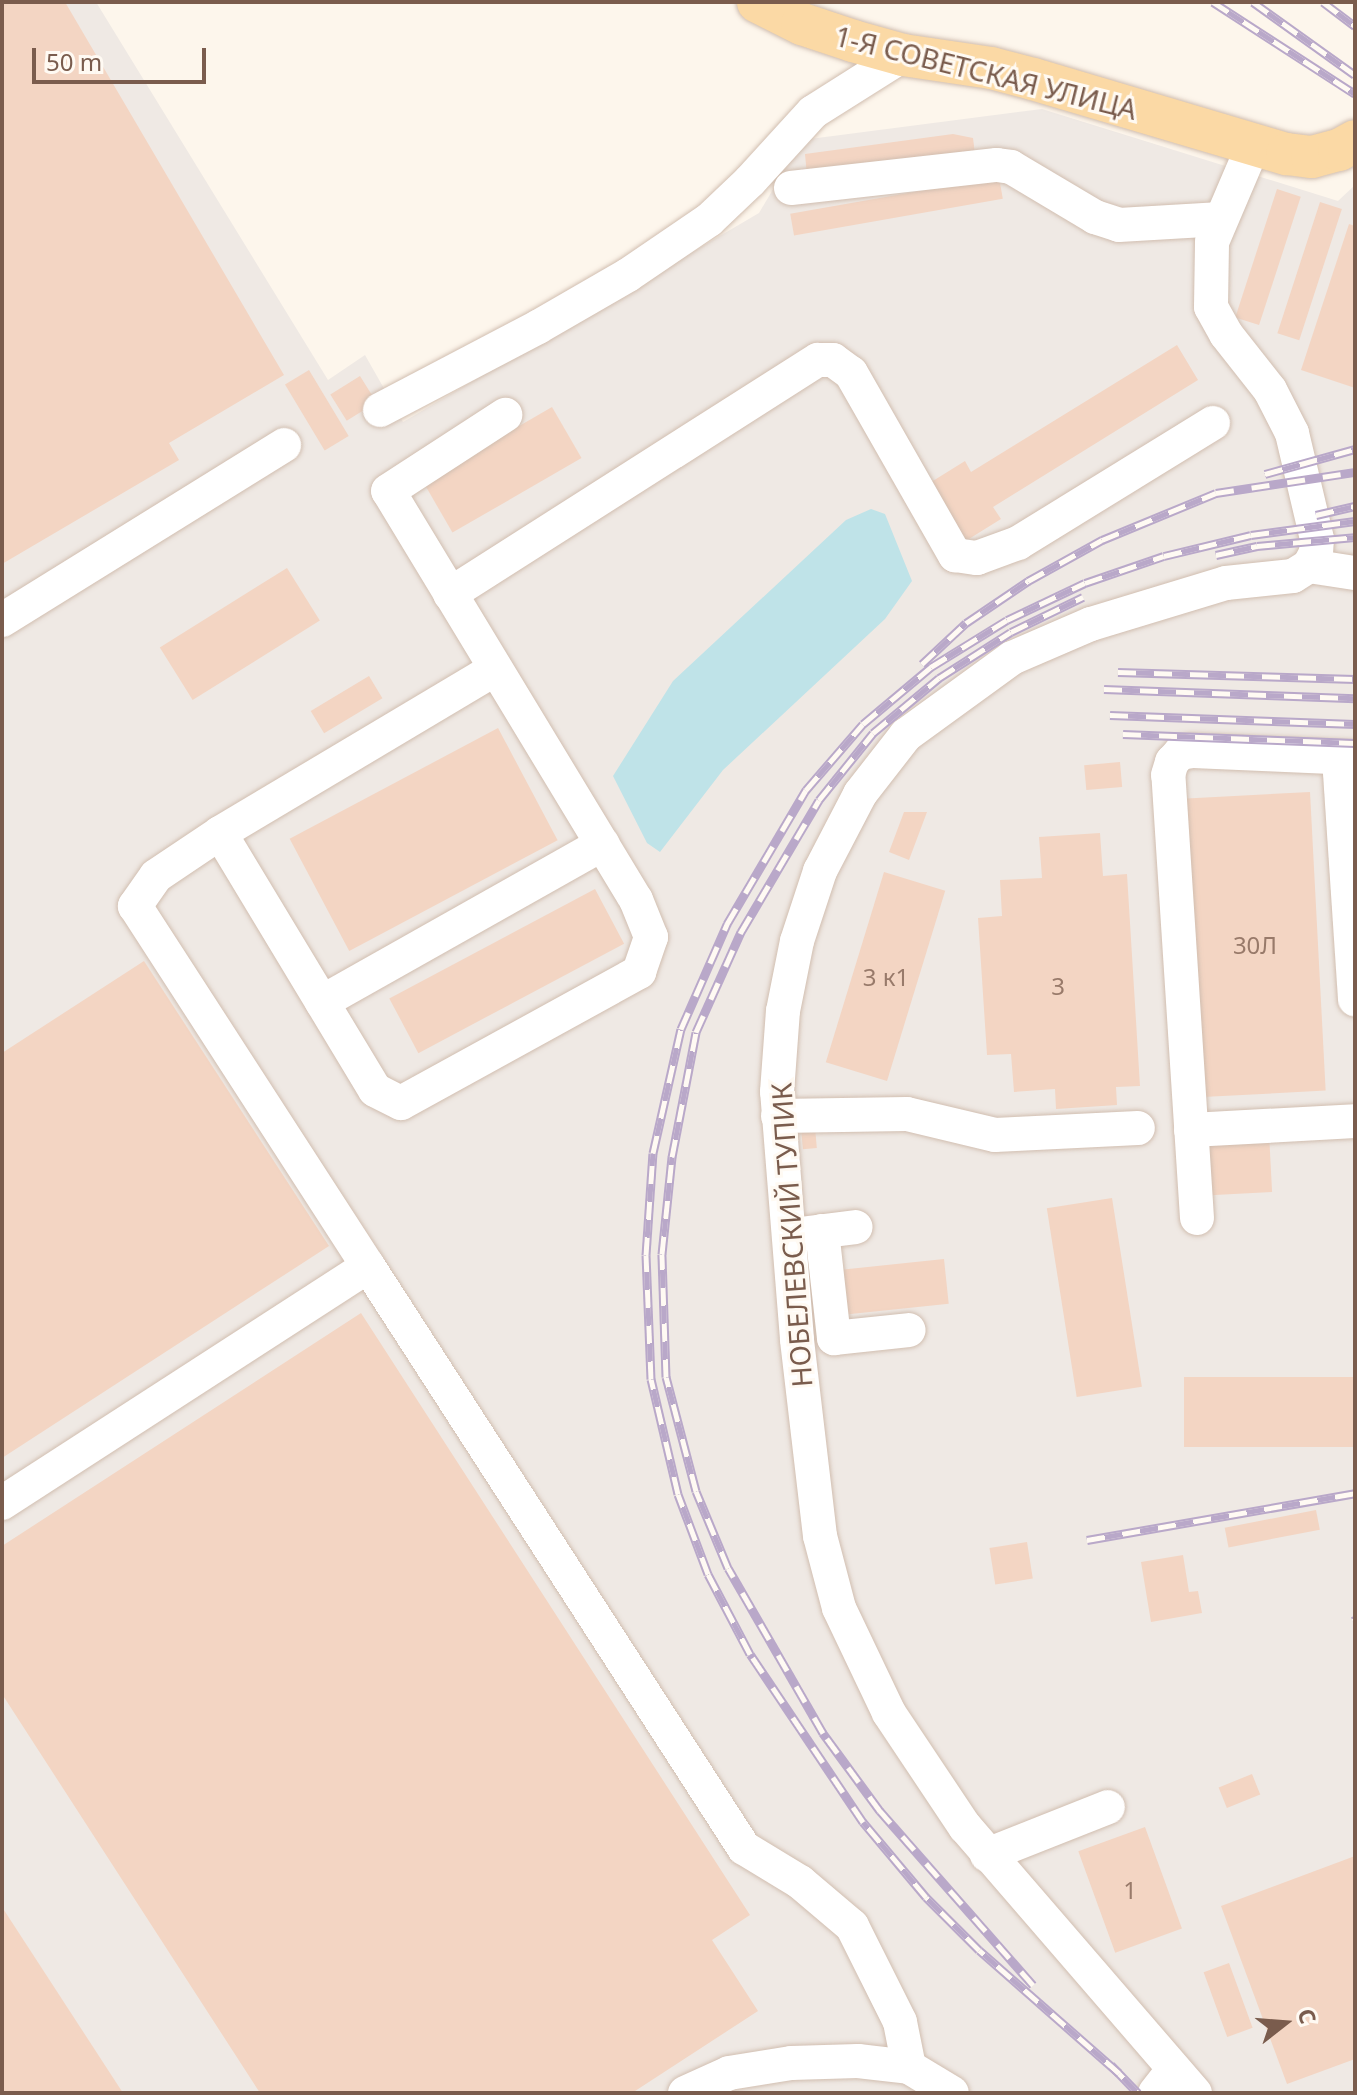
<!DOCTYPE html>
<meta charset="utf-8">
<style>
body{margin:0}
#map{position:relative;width:1357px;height:2095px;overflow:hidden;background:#fdf6ec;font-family:"Noto Sans",sans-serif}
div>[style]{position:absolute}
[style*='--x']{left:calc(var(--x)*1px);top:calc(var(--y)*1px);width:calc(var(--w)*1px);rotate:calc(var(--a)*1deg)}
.industrial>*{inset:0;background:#efe9e4}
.water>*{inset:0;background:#bfe3e8}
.building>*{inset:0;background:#f3d5c3;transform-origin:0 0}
.roads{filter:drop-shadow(0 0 2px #d1beb0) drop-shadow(0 0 2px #d1beb0)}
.minor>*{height:34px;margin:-17px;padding:0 17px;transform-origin:17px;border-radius:17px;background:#fff}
.major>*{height:42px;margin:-21px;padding:0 21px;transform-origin:21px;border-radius:21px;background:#fbd9a5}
.rail>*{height:9px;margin-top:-4.5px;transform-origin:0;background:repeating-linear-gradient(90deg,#fffaf3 0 18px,#b9a8c9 0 36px);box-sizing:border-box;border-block:2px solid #b9a8c9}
span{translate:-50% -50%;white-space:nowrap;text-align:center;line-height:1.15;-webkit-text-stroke:6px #fffaf3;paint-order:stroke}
.number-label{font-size:24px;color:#987a6a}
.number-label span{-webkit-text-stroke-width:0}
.street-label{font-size:28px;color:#7a5c4d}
.frame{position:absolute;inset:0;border:4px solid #7a5c4d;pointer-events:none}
.north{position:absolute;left:1245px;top:1983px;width:80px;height:80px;-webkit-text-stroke:6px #fffaf3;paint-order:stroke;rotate:73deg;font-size:22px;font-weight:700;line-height:32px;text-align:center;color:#7a5c4d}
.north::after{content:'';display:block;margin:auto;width:28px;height:36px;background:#7a5c4d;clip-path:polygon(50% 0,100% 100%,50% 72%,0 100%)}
.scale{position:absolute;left:32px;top:48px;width:174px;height:36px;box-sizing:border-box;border:4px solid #7a5c4d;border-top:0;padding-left:10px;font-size:24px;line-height:28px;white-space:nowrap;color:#7a5c4d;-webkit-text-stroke:6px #fffaf3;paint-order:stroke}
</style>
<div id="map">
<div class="industrial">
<div style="clip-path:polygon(2px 2px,96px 2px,328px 380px,365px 355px,403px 422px,759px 213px,802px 140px,1042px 109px,1338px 201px,1355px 185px,1355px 2093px,2px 2093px)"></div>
</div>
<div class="water">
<div style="clip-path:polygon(871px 509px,885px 514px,912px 581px,885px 619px,723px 770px,660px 852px,647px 843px,613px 776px,673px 681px,846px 520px)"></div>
</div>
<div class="building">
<div style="clip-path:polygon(2px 2px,65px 2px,284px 375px,169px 443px,179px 460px,2px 564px)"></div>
<div style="clip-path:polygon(953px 134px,973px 138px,975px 154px,807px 176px,805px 154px)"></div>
<div style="left:999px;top:177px;width:22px;height:212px;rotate:80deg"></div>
<div style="left:1277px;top:189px;width:25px;height:135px;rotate:18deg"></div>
<div style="left:1320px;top:202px;width:23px;height:138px;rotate:18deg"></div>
<div style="clip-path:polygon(1349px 224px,1355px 226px,1355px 388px,1301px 370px)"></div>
<div style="clip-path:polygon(1177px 345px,1198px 380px,993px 507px,1001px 519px,964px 542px,928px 484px,965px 461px,971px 472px)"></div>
<div style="left:309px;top:370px;width:77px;height:28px;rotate:59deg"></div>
<div style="left:360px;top:376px;width:31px;height:35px;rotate:58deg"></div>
<div style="left:552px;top:407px;width:59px;height:149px;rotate:60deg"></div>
<div style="left:287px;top:568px;width:62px;height:150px;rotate:58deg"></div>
<div style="left:369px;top:676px;width:26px;height:68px;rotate:59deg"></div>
<div style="left:498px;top:728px;width:127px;height:236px;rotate:62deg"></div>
<div style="left:1120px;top:762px;width:25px;height:36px;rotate:85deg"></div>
<div style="left:1310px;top:792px;width:299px;height:128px;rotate:87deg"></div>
<div style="clip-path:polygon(904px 812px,927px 812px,909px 860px,889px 852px)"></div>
<div style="clip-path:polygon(1100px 833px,1103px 876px,1127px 874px,1140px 1086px,1116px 1087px,1117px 1105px,1056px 1109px,1055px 1089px,1014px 1092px,1011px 1054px,987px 1055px,978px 918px,1002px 916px,1000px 880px,1042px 878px,1039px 837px)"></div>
<div style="left:884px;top:872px;width:64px;height:199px;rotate:17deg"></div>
<div style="left:595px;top:889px;width:62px;height:233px;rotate:62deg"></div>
<div style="clip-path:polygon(144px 961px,329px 1246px,2px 1458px,2px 1053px)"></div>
<div style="left:815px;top:1127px;width:21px;height:14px;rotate:85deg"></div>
<div style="left:1269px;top:1133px;width:59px;height:67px;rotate:87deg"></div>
<div style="left:1112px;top:1198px;width:191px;height:66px;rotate:81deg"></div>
<div style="left:944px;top:1259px;width:45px;height:108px;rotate:84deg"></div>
<div style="clip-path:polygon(361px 1313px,750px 1915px,712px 1940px,758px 2011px,632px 2093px,260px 2093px,2px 1694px,2px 1546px)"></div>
<div style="left:1355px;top:1377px;width:70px;height:171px;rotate:90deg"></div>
<div style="left:1316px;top:1510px;width:20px;height:93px;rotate:79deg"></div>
<div style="left:1027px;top:1542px;width:37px;height:38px;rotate:81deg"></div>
<div style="clip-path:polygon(1183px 1555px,1189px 1592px,1198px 1591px,1202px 1613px,1151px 1622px,1141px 1562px)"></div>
<div style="left:1252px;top:1774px;width:22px;height:36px;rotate:68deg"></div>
<div style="left:1145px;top:1827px;width:108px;height:71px;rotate:70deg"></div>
<div style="clip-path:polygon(1355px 1856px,1355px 2059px,1287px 2084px,1221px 1906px)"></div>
<div style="clip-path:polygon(2px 1907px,123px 2093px,2px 2093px)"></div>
<div style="left:1229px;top:1963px;width:69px;height:27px;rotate:70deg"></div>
</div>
<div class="roads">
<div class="minor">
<div style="--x:791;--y:188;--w:207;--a:-6.4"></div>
<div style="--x:997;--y:165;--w:14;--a:8"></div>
<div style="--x:1011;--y:167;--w:98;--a:30.8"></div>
<div style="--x:1095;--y:217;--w:25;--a:18"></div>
<div style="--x:1119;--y:225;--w:102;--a:-3.4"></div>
<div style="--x:380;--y:410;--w:178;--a:-27.7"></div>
<div style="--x:538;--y:327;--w:104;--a:-30"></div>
<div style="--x:628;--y:275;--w:98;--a:-34.2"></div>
<div style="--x:709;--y:220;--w:57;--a:-43.6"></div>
<div style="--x:750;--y:181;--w:93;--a:-47.6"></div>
<div style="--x:813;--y:112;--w:107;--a:-32.3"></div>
<div style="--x:1309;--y:566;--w:47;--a:8.7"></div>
<div style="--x:450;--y:594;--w:436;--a:-32.5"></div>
<div style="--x:818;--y:360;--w:15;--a:0"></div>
<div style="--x:833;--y:360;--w:22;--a:36"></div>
<div style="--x:851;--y:373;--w:210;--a:60.3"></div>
<div style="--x:955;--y:555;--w:22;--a:8"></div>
<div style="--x:977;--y:558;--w:44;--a:-20.1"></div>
<div style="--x:1018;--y:543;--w:229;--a:-31.6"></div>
<div style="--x:2;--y:620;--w:332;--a:-31.8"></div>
<div style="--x:495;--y:669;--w:320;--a:149.2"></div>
<div style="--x:220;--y:833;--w:300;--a:58.9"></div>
<div style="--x:375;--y:1090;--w:29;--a:27"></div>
<div style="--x:401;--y:1103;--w:272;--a:-28.8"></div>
<div style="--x:639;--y:972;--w:37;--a:-71"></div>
<div style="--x:651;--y:937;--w:40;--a:-112"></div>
<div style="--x:636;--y:900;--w:478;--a:-121.2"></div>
<div style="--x:388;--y:491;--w:140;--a:-33"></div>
<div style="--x:1339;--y:758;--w:242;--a:86.2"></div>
<div style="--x:220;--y:833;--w:77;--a:146.1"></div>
<div style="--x:156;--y:876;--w:37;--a:125"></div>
<div style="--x:135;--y:906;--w:429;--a:57.1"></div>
<div style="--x:322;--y:1002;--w:322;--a:-29.4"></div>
<div style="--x:778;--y:1116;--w:129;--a:-0.9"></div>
<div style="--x:907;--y:1114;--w:90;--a:13.4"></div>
<div style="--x:995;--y:1135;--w:143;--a:-2.8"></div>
<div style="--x:1191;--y:1130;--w:164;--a:-3.1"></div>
<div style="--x:1197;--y:1218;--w:444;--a:-93.7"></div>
<div style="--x:1168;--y:775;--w:14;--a:-73"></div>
<div style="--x:1172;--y:762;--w:12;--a:-48"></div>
<div style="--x:1180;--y:753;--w:13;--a:-9"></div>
<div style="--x:1193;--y:751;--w:162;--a:2.5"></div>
<div style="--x:822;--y:1231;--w:108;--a:83.6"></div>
<div style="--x:834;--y:1338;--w:75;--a:-6.1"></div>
<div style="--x:800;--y:1234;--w:56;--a:-7.1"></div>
<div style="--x:2;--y:1503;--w:436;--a:-32.9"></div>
<div style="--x:368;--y:1266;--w:693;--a:57.14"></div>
<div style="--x:744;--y:1848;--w:66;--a:31.3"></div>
<div style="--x:800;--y:1882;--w:68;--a:40.2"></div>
<div style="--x:852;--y:1926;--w:107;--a:63.4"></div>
<div style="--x:900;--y:2022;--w:46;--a:78.7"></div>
<div style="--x:987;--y:1855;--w:130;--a:-21.6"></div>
<div style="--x:685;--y:2093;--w:48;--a:-24.4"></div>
<div style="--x:729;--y:2073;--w:63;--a:-9.2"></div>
<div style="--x:791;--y:2063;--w:67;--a:-1.7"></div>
<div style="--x:858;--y:2061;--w:51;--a:6.7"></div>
<div style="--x:909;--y:2067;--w:50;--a:31.2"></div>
<div style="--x:1155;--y:2093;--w:29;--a:-52"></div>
<div style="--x:1195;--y:2093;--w:352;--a:-130.8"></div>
<div style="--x:965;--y:1827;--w:137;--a:-123.7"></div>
<div style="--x:889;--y:1713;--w:116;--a:-115.5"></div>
<div style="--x:839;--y:1608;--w:74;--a:-104.8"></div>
<div style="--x:820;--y:1536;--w:198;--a:-96.7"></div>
<div style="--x:797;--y:1339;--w:248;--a:-94.6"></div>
<div style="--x:777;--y:1092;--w:81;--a:-85.8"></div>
<div style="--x:783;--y:1011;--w:71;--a:-78.7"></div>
<div style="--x:797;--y:941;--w:74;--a:-71.8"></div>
<div style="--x:820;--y:871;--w:87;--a:-62.5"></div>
<div style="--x:860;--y:794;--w:75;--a:-52.1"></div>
<div style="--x:906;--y:735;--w:131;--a:-36"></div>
<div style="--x:1012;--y:658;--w:86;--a:-23.3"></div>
<div style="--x:1091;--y:624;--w:141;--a:-16.9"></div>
<div style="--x:1226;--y:583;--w:67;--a:-6"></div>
<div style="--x:1293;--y:576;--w:19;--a:-32"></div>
<div style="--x:1309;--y:566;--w:15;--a:-62"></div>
<div style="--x:1316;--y:553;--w:14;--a:-86"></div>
<div style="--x:1317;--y:539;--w:109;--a:-103.3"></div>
<div style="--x:1292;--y:433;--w:48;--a:-117.1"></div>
<div style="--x:1270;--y:390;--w:71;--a:-128.2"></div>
<div style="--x:1226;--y:334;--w:31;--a:-119"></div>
<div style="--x:1211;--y:307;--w:65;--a:-89.1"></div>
<div style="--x:1212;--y:242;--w:104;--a:-66.9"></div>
</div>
<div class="major">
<div style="--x:758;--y:2;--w:49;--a:26.6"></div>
<div style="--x:802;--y:24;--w:54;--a:18.4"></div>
<div style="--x:853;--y:41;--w:52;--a:15.6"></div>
<div style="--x:903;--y:55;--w:89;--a:8.4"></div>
<div style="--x:991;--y:68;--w:43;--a:14.7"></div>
<div style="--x:1033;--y:79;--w:265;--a:16.5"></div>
<div style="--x:1287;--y:154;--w:25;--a:7"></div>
<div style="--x:1312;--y:157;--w:28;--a:-15"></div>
<div style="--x:1339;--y:150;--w:18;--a:-29"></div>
</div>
</div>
<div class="rail">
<div style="--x:1213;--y:2;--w:169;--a:32.9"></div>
<div style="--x:1253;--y:2;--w:125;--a:35.6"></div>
<div style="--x:1323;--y:2;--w:40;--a:37"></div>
<div style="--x:1265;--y:474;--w:93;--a:-15.5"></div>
<div style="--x:1316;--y:515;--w:40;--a:-13"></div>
<div style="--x:1216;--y:555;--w:42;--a:-12.4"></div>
<div style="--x:1257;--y:546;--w:98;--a:-5.2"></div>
<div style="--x:922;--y:664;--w:60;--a:-43"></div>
<div style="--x:966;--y:623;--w:75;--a:-34.1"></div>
<div style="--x:1028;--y:581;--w:85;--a:-29"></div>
<div style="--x:1102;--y:540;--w:123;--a:-22.4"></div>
<div style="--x:1216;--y:493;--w:141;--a:-8.6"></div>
<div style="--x:1118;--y:672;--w:237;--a:1.7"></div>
<div style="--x:1104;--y:689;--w:251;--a:2.1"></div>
<div style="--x:1110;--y:715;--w:245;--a:2.1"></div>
<div style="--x:1123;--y:734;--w:232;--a:2.2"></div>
<div style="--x:1087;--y:1540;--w:272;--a:-9.9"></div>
<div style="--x:1353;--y:1621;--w:2;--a:-27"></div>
<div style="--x:1033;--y:1985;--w:232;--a:-131.3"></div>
<div style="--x:880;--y:1811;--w:97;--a:-126.2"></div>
<div style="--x:823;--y:1733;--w:190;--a:-119.9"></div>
<div style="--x:728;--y:1568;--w:83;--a:-112.6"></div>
<div style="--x:696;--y:1491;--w:118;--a:-104.7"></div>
<div style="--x:666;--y:1377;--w:123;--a:-91.9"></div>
<div style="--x:662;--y:1254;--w:98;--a:-84.1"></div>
<div style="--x:672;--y:1157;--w:127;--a:-79.1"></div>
<div style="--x:696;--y:1032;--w:110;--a:-65.8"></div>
<div style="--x:741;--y:932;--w:153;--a:-59.4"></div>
<div style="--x:819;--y:800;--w:86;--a:-51.1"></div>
<div style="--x:873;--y:733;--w:86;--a:-39.8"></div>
<div style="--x:939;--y:678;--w:85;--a:-32.6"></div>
<div style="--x:1011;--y:632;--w:80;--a:-25.9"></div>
<div style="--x:1111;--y:2065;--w:39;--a:46"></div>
<div style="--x:1119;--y:2073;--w:186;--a:-138.7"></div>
<div style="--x:979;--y:1950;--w:75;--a:-135"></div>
<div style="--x:926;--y:1897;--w:98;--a:-130"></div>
<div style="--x:863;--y:1822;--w:202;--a:-123.9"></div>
<div style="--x:750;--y:1654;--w:90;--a:-117.7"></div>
<div style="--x:708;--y:1574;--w:85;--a:-110.6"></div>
<div style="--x:678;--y:1494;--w:118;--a:-103.2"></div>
<div style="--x:651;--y:1379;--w:124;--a:-92.3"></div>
<div style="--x:646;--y:1255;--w:102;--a:-86.1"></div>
<div style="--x:653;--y:1153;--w:127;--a:-77.3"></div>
<div style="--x:681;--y:1029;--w:115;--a:-66.3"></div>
<div style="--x:727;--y:924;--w:156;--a:-59.5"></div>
<div style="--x:806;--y:790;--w:87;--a:-49.2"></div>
<div style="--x:863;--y:724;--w:89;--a:-40"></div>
<div style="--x:931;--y:667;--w:89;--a:-31.7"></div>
<div style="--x:1007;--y:620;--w:86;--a:-25.4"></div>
<div style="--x:1085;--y:583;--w:83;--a:-18.9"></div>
<div style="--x:1164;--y:556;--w:89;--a:-13.6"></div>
<div style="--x:1251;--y:535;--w:105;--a:-7.7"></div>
</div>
<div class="number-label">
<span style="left:1255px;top:945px">30Л</span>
<span style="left:886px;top:977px">3 к1</span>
<span style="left:1058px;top:986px">3</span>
<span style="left:1130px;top:1890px">1</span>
</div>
<div class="street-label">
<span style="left:986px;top:72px;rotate:14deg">1-Я СОВЕТСКАЯ УЛИЦА</span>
<span style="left:791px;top:1235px;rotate:-94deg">НОБЕЛЕВСКИЙ ТУПИК</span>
</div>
<div class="frame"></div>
<div class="north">С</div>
<div class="scale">50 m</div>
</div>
